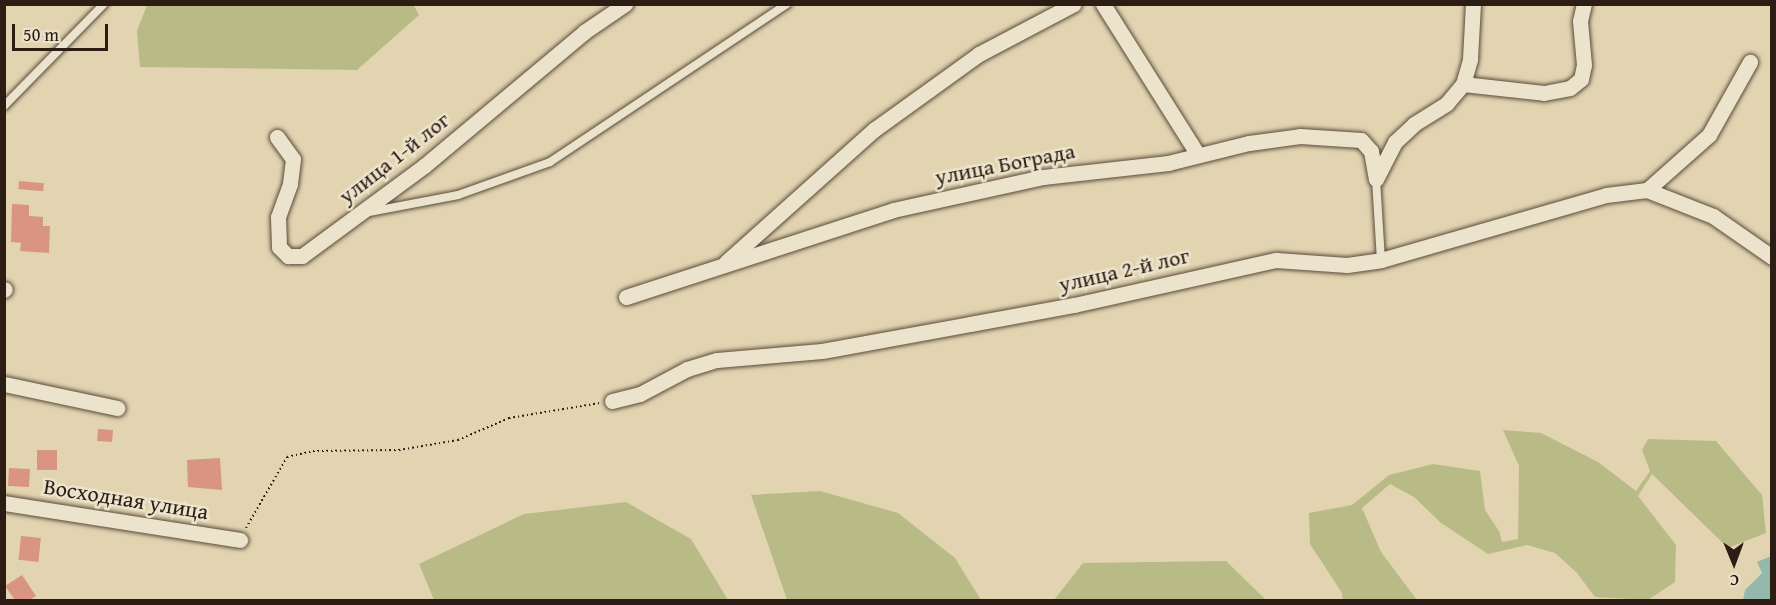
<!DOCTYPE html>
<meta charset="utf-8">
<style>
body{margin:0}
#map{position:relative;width:1776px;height:605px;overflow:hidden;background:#e2d4b1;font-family:"Gentium Book Plus",serif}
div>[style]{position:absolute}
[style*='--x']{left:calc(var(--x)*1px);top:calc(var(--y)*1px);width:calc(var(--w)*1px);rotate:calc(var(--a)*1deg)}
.green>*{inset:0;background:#b9bb87}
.water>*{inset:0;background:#95b8ad}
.building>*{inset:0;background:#d99482;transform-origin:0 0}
.path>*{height:2px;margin-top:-1px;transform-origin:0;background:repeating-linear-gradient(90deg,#2c1d14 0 1.5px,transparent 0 4.5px)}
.roads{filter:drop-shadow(0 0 2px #5a4b3b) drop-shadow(0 0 2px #5a4b3b)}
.lane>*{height:8px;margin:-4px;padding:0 4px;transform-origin:4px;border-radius:4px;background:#ece3cc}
.street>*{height:15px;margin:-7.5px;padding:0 7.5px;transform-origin:7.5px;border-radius:7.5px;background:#ece3cc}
span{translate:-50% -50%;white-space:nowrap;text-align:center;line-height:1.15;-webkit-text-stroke:5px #ece3cc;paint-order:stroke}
.street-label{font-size:22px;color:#2c1d14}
.frame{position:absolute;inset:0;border:6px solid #2c1d14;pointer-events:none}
.north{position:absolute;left:1704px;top:533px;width:60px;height:60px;-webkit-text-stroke:4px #ece3cc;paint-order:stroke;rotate:179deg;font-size:16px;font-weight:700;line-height:24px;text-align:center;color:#2c1d14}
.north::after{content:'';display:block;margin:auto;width:21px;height:27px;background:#2c1d14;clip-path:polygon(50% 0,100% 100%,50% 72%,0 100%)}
.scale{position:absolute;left:12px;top:24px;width:96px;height:27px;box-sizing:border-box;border:3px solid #2c1d14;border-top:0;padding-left:8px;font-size:18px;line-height:21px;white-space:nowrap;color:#2c1d14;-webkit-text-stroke:4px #ece3cc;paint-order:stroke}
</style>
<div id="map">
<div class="green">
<div style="clip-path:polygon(413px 4px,419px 15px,357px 70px,140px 67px,137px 31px,147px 5px)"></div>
<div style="clip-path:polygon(1503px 430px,1541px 433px,1598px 462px,1636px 491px,1650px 471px,1642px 450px,1648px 439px,1716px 441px,1762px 495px,1766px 533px,1728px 548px,1652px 474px,1638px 496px,1676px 545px,1675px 582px,1648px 600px,1595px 597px,1577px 573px,1555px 553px,1527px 545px,1488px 554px,1441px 523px,1414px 497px,1390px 484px,1362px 508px,1381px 552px,1417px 600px,1343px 600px,1342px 593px,1310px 544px,1309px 513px,1352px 505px,1389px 475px,1433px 464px,1480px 471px,1485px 510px,1499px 531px,1502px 542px,1518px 539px,1519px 466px)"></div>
<div style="clip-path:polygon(820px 491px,898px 513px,955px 558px,981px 600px,787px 600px,751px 495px)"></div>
<div style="clip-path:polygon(626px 502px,691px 539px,728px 600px,434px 600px,419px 564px,524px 514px)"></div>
<div style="clip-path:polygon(1226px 561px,1266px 600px,1054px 600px,1083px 563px)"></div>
</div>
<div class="water">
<div style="clip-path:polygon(1771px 556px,1771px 600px,1743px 600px,1745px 590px,1762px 573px,1757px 562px)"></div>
</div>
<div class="building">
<div style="left:19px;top:181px;width:25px;height:8px;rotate:5deg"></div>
<div style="clip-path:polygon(12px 204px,29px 205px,29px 216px,43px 217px,43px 226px,50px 226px,49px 253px,20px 251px,21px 243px,11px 242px)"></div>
<div style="left:98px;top:429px;width:15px;height:12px;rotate:4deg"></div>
<div style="left:37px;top:450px;width:20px;height:20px"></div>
<div style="clip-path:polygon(220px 458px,222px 490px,188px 487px,187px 460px)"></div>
<div style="left:9px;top:468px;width:21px;height:18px;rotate:3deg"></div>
<div style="left:21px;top:536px;width:20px;height:24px;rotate:6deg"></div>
<div style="clip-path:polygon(22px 575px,36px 596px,29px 600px,15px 600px,5px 586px)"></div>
</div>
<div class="path">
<div style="--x:246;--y:528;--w:82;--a:-60"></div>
<div style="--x:287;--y:457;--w:27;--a:-13"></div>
<div style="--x:313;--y:451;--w:86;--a:-0.7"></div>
<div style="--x:399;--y:450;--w:60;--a:-9.6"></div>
<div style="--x:458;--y:440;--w:56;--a:-23.3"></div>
<div style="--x:509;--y:418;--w:92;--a:-9.4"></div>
</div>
<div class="roads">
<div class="lane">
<div style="--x:4;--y:106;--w:143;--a:-45.6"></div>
<div style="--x:1376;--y:179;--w:81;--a:86.5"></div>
<div style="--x:369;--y:212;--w:91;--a:-10.8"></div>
<div style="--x:458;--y:195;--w:98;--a:-19.7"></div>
<div style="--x:550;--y:162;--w:285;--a:-33.7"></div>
</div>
<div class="street">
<div style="--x:1103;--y:4;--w:178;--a:57.8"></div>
<div style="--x:1463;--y:84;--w:81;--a:6.3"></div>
<div style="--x:1544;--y:93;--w:26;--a:-11"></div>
<div style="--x:1570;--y:88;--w:14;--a:-39"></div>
<div style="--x:1581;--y:79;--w:14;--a:-78"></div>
<div style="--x:1584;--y:65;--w:44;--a:-95.2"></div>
<div style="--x:1580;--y:21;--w:17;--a:-77"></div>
<div style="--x:277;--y:137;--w:27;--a:54"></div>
<div style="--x:293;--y:159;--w:25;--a:97"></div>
<div style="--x:290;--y:184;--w:35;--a:110"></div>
<div style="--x:278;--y:217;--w:30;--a:88"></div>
<div style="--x:279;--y:247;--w:13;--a:45"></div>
<div style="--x:288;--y:256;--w:14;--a:0"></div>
<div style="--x:302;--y:256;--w:152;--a:-36.4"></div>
<div style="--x:424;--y:166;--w:209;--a:-39.9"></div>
<div style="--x:584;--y:32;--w:50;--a:-34.3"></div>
<div style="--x:1376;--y:179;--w:42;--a:-62.8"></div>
<div style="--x:1395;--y:142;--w:26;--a:-43"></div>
<div style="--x:1414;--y:124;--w:39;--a:-32"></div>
<div style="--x:1447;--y:103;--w:25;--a:-50"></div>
<div style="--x:1463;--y:84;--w:26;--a:-74"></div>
<div style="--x:1470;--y:59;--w:55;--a:-86.9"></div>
<div style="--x:1647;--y:190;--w:83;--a:-41.6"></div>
<div style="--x:1709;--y:135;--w:84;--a:-60.7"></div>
<div style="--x:726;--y:262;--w:200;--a:-41.8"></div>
<div style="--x:875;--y:129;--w:128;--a:-35.8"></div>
<div style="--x:979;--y:54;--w:107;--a:-27.8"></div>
<div style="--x:4;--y:290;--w:1;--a:-45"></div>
<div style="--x:626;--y:297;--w:281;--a:-18"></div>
<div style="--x:893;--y:210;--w:154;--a:-12.4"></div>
<div style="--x:1043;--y:177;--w:126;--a:-6.4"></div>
<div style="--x:1168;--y:163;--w:83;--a:-13.9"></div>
<div style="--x:1249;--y:143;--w:51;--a:-7.8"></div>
<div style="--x:1300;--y:136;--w:61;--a:3.8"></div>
<div style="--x:1361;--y:140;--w:15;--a:48"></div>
<div style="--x:1371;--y:151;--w:28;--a:80"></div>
<div style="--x:4;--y:384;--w:116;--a:12"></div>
<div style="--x:612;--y:401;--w:29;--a:-14"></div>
<div style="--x:640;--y:394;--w:53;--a:-28"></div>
<div style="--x:687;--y:369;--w:31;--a:-17"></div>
<div style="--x:717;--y:360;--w:105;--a:-4.9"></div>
<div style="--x:822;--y:351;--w:150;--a:-10.3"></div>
<div style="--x:970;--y:324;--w:106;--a:-10.4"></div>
<div style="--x:1074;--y:305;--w:207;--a:-12.6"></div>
<div style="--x:1276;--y:260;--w:71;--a:4"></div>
<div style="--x:1347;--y:265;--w:34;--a:-8"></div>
<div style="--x:1381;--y:260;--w:234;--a:-16.1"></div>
<div style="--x:1606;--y:195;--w:41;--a:-7"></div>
<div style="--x:1647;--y:190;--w:71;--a:21.5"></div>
<div style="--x:1713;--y:216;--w:72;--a:34.8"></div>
<div style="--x:4;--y:503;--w:239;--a:8.9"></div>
</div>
</div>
<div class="street-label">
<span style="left:394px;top:158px;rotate:-38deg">улица 1-й лог</span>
<span style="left:1005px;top:164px;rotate:-11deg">улица Бограда</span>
<span style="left:1124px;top:270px;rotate:-13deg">улица 2-й лог</span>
<span style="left:126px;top:499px;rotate:9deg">Восходная улица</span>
</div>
<div class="frame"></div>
<div class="north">С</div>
<div class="scale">50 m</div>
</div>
